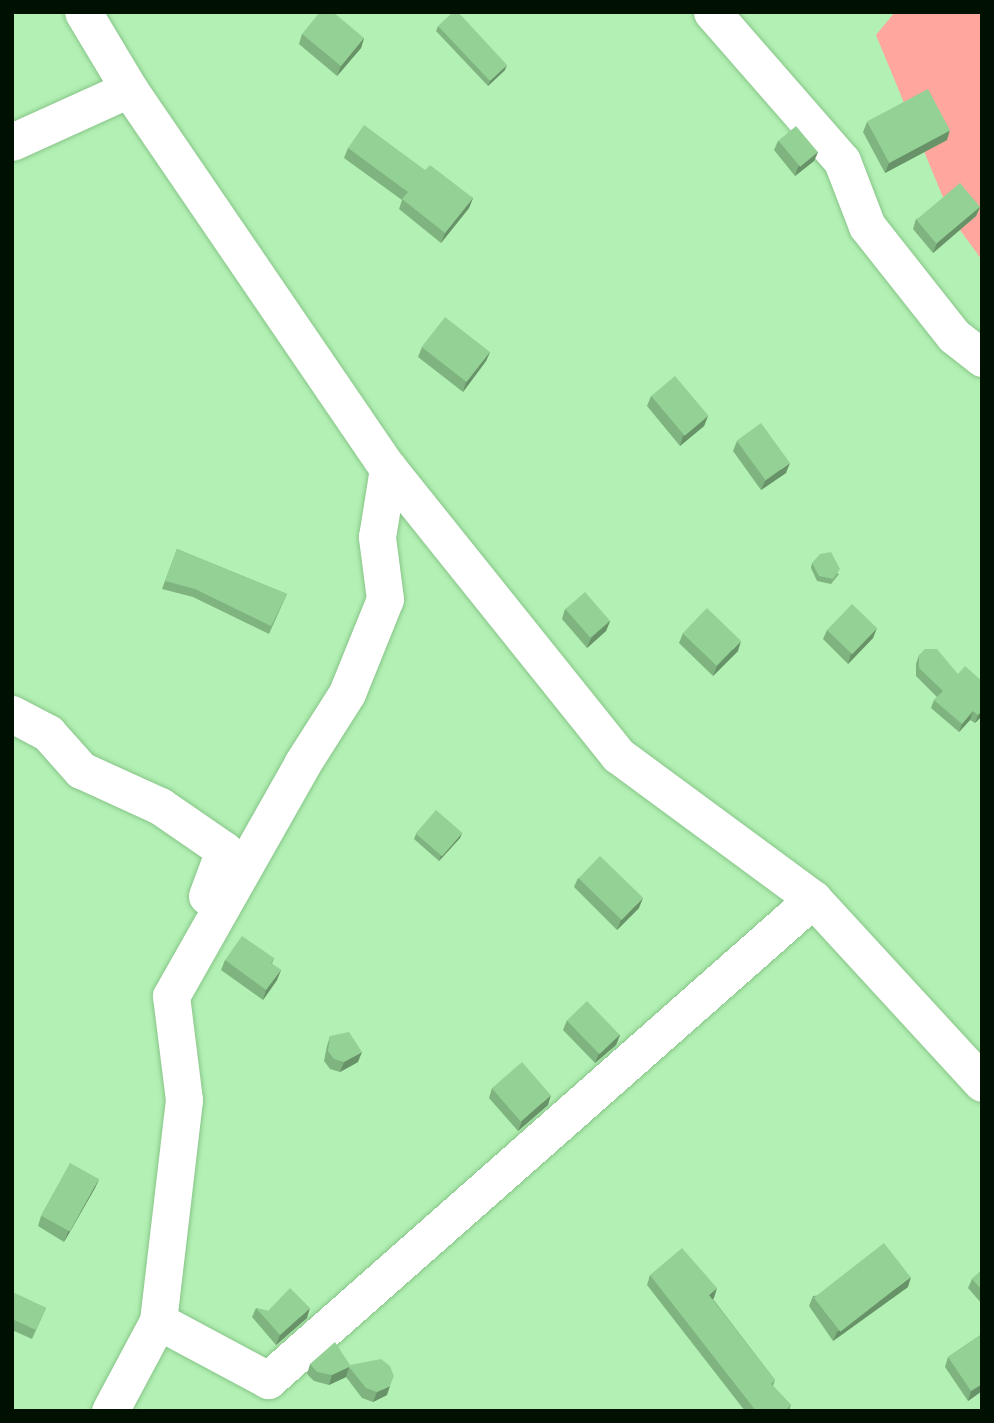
<!DOCTYPE html>
<style>
body{margin:0}
#map{position:relative;width:994px;height:1423px;overflow:hidden;background:#b2f0b3;font-family:Cabin,sans-serif}
div>[style]{position:absolute}
[style*='--x']{left:calc(var(--x)*1px);top:calc(var(--y)*1px);width:calc(var(--w)*1px);rotate:calc(var(--a)*1deg)}
.green>*{inset:0;background:#ffa69f}
.roads{filter:drop-shadow(0 0 2px #88c489) drop-shadow(0 0 2px #88c489)}
.minor>*{height:37px;margin:-18.5px;padding:0 18.5px;transform-origin:18.5px;border-radius:18.5px;background:#fff}
.wall>*{inset:0;background:#7fb480}
.shaded-wall>*{inset:0;background:#689268}
.building>*{inset:0;background:#94d195;transform-origin:0 0}
span{translate:-50% -50%;white-space:nowrap;text-align:center;line-height:1.15;-webkit-text-stroke:7px #fefefe;paint-order:stroke}
.frame{position:absolute;inset:0;border:14px solid #001101;pointer-events:none}
</style>
<div id="map">
<div class="green">
<div style="clip-path:polygon(895px 12px,982px 12px,982px 260px,952px 219px,876px 35px)"></div>
</div>
<div class="roads">
<div class="minor">
<div style="--x:83;--y:12;--w:90;--a:59.1"></div>
<div style="--x:129;--y:89;--w:459;--a:55.7"></div>
<div style="--x:388;--y:468;--w:368;--a:51.3"></div>
<div style="--x:618;--y:755;--w:242;--a:36.4"></div>
<div style="--x:813;--y:899;--w:250;--a:47.4"></div>
<div style="--x:712;--y:12;--w:198;--a:48.9"></div>
<div style="--x:842;--y:161;--w:70;--a:69"></div>
<div style="--x:867;--y:226;--w:140;--a:51.7"></div>
<div style="--x:954;--y:336;--w:36;--a:38"></div>
<div style="--x:12;--y:142;--w:128;--a:-24.4"></div>
<div style="--x:12;--y:714;--w:41;--a:27.8"></div>
<div style="--x:48;--y:733;--w:50;--a:48.3"></div>
<div style="--x:81;--y:770;--w:87;--a:24.5"></div>
<div style="--x:160;--y:806;--w:78;--a:34.5"></div>
<div style="--x:224;--y:850;--w:49;--a:110.3"></div>
<div style="--x:158;--y:1321;--w:125;--a:28.2"></div>
<div style="--x:268;--y:1380;--w:727;--a:-41.43"></div>
<div style="--x:110;--y:1411;--w:102;--a:-61.9"></div>
<div style="--x:158;--y:1321;--w:223;--a:-83.3"></div>
<div style="--x:184;--y:1100;--w:105;--a:-97.1"></div>
<div style="--x:171;--y:996;--w:266;--a:-60.5"></div>
<div style="--x:302;--y:764;--w:84;--a:-57.6"></div>
<div style="--x:347;--y:693;--w:101;--a:-68"></div>
<div style="--x:385;--y:599;--w:63;--a:-97.4"></div>
<div style="--x:377;--y:537;--w:70;--a:-80.9"></div>
</div>
</div>
<div class="wall">
<div style="clip-path:polygon(438px 26px,505px 70px,488px 86px,436px 31px)"></div>
<div style="clip-path:polygon(302px 34px,364px 38px,361px 48px,337px 76px,299px 44px)"></div>
<div style="clip-path:polygon(867px 122px,947px 140px,885px 173px,863px 132px)"></div>
<div style="clip-path:polygon(778px 141px,818px 152px,814px 161px,795px 176px,774px 150px)"></div>
<div style="clip-path:polygon(348px 148px,425px 170px,473px 198px,469px 208px,441px 243px,399px 209px,402px 200px,344px 158px)"></div>
<div style="clip-path:polygon(980px 207px,976px 216px,933px 253px,913px 229px,916px 219px)"></div>
<div style="clip-path:polygon(422px 347px,490px 352px,486px 361px,463px 392px,418px 357px)"></div>
<div style="clip-path:polygon(651px 396px,708px 416px,704px 426px,680px 446px,647px 406px)"></div>
<div style="clip-path:polygon(737px 441px,786px 473px,761px 490px,733px 451px)"></div>
<div style="clip-path:polygon(177px 549px,287px 594px,269px 634px,193px 597px,162px 589px)"></div>
<div style="clip-path:polygon(812px 563px,839px 574px,831px 584px,817px 581px,811px 568px)"></div>
<div style="clip-path:polygon(565px 609px,610px 621px,606px 631px,587px 648px,562px 619px)"></div>
<div style="clip-path:polygon(827px 630px,873px 638px,848px 664px,823px 639px)"></div>
<div style="clip-path:polygon(683px 633px,738px 651px,713px 676px,679px 643px)"></div>
<div style="clip-path:polygon(919px 655px,958px 674px,982px 681px,982px 716px,975px 723px,970px 720px,959px 732px,931px 708px,934px 700px,937px 697px,916px 676px,916px 664px)"></div>
<div style="clip-path:polygon(462px 833px,460px 838px,439px 861px,414px 839px,416px 834px)"></div>
<div style="clip-path:polygon(578px 878px,639px 908px,617px 930px,574px 887px)"></div>
<div style="clip-path:polygon(274px 958px,272px 964px,281px 970px,277px 980px,263px 1000px,221px 970px,225px 960px)"></div>
<div style="clip-path:polygon(567px 1020px,620px 1035px,616px 1045px,595px 1063px,563px 1030px)"></div>
<div style="clip-path:polygon(330px 1036px,358px 1062px,340px 1072px,330px 1069px,324px 1061px,327px 1046px)"></div>
<div style="clip-path:polygon(492px 1088px,548px 1105px,518px 1131px,489px 1098px)"></div>
<div style="clip-path:polygon(99px 1179px,95px 1188px,64px 1242px,38px 1226px,41px 1216px)"></div>
<div style="clip-path:polygon(982px 1270px,982px 1304px,968px 1288px,972px 1279px)"></div>
<div style="clip-path:polygon(650px 1275px,714px 1298px,713px 1299px,775px 1380px,773px 1386px,791px 1405px,789px 1411px,745px 1411px,647px 1285px)"></div>
<div style="clip-path:polygon(908px 1287px,833px 1341px,809px 1306px,813px 1296px)"></div>
<div style="clip-path:polygon(12px 1292px,46px 1308px,32px 1339px,12px 1330px)"></div>
<div style="clip-path:polygon(256px 1308px,268px 1311px,307px 1318px,276px 1345px,252px 1317px)"></div>
<div style="clip-path:polygon(982px 1334px,982px 1391px,968px 1401px,945px 1367px,948px 1357px)"></div>
<div style="clip-path:polygon(310px 1364px,350px 1365px,387px 1395px,373px 1402px,362px 1398px,346px 1377px,329px 1385px,314px 1381px,307px 1374px)"></div>
</div>
<div class="shaded-wall">
<div style="clip-path:polygon(364px 38px,361px 48px,337px 76px,341px 66px)"></div>
<div style="clip-path:polygon(507px 65px,505px 70px,488px 86px,490px 81px)"></div>
<div style="clip-path:polygon(950px 130px,947px 140px,885px 173px,889px 163px)"></div>
<div style="clip-path:polygon(818px 152px,814px 161px,795px 176px,798px 167px)"></div>
<div style="clip-path:polygon(473px 198px,469px 208px,441px 243px,445px 233px)"></div>
<div style="clip-path:polygon(980px 207px,976px 216px,933px 253px,937px 243px)"></div>
<div style="clip-path:polygon(490px 352px,486px 361px,463px 392px,466px 382px)"></div>
<div style="clip-path:polygon(708px 416px,704px 426px,680px 446px,683px 436px)"></div>
<div style="clip-path:polygon(790px 463px,786px 473px,761px 490px,765px 481px)"></div>
<div style="clip-path:polygon(610px 621px,606px 631px,587px 648px,591px 638px)"></div>
<div style="clip-path:polygon(877px 628px,873px 638px,848px 664px,851px 654px)"></div>
<div style="clip-path:polygon(741px 641px,738px 651px,713px 676px,717px 666px)"></div>
<div style="clip-path:polygon(973px 711px,970px 720px,959px 732px,962px 724px)"></div>
<div style="clip-path:polygon(982px 711px,982px 716px,975px 723px,978px 715px)"></div>
<div style="clip-path:polygon(462px 833px,460px 838px,439px 861px,441px 856px)"></div>
<div style="clip-path:polygon(643px 898px,639px 908px,617px 930px,621px 920px)"></div>
<div style="clip-path:polygon(281px 970px,277px 980px,263px 1000px,266px 990px)"></div>
<div style="clip-path:polygon(620px 1035px,616px 1045px,595px 1063px,599px 1053px)"></div>
<div style="clip-path:polygon(362px 1052px,358px 1062px,340px 1072px,344px 1062px)"></div>
<div style="clip-path:polygon(551px 1095px,548px 1105px,518px 1131px,522px 1121px)"></div>
<div style="clip-path:polygon(99px 1179px,95px 1188px,64px 1242px,68px 1232px)"></div>
<div style="clip-path:polygon(911px 1277px,908px 1287px,833px 1341px,837px 1332px)"></div>
<div style="clip-path:polygon(717px 1288px,714px 1298px,706px 1305px,709px 1295px)"></div>
<div style="clip-path:polygon(310px 1308px,307px 1318px,276px 1345px,280px 1335px)"></div>
<div style="clip-path:polygon(349px 1367px,346px 1377px,329px 1385px,332px 1375px)"></div>
<div style="clip-path:polygon(982px 1384px,982px 1391px,968px 1401px,971px 1391px)"></div>
<div style="clip-path:polygon(390px 1386px,387px 1395px,373px 1402px,377px 1392px)"></div>
</div>
<div class="building">
<div style="clip-path:polygon(320px 12px,333px 12px,364px 38px,341px 66px,302px 34px)"></div>
<div style="clip-path:polygon(453px 12px,458px 12px,507px 65px,490px 81px,438px 26px)"></div>
<div style="left:928px;top:89px;width:47px;height:69px;rotate:62deg"></div>
<div style="clip-path:polygon(364px 125px,425px 170px,430px 165px,473px 198px,445px 233px,402px 199px,408px 192px,348px 148px)"></div>
<div style="left:796px;top:126px;width:34px;height:23px;rotate:50deg"></div>
<div style="left:960px;top:183px;width:31px;height:57px;rotate:50deg"></div>
<div style="left:445px;top:317px;width:57px;height:38px;rotate:38deg"></div>
<div style="left:675px;top:376px;width:52px;height:31px;rotate:50deg"></div>
<div style="left:761px;top:423px;width:49px;height:30px;rotate:54deg"></div>
<div style="clip-path:polygon(177px 549px,287px 594px,271px 626px,195px 589px,165px 581px)"></div>
<div style="clip-path:polygon(831px 552px,840px 569px,833px 579px,819px 576px,812px 563px,820px 554px)"></div>
<div style="left:585px;top:592px;width:38px;height:26px;rotate:49deg"></div>
<div style="left:852px;top:604px;width:35px;height:36px;rotate:44deg"></div>
<div style="left:707px;top:608px;width:47px;height:35px;rotate:44deg"></div>
<div style="clip-path:polygon(925px 649px,937px 649px,958px 674px,965px 666px,982px 681px,982px 711px,978px 715px,973px 711px,962px 724px,934px 700px,943px 691px,919px 668px,919px 655px)"></div>
<div style="left:436px;top:810px;width:35px;height:31px;rotate:41deg"></div>
<div style="left:600px;top:856px;width:60px;height:31px;rotate:44deg"></div>
<div style="clip-path:polygon(242px 936px,274px 958px,271px 963px,281px 970px,266px 990px,225px 960px)"></div>
<div style="left:587px;top:1001px;width:47px;height:28px;rotate:46deg"></div>
<div style="clip-path:polygon(349px 1032px,362px 1052px,344px 1062px,334px 1059px,328px 1051px,330px 1036px)"></div>
<div style="left:522px;top:1062px;width:44px;height:40px;rotate:49deg"></div>
<div style="left:70px;top:1163px;width:33px;height:60px;rotate:29deg"></div>
<div style="left:884px;top:1243px;width:43px;height:89px;rotate:52deg"></div>
<div style="clip-path:polygon(682px 1248px,717px 1288px,709px 1295px,775px 1380px,771px 1384px,791px 1405px,785px 1411px,756px 1411px,650px 1275px)"></div>
<div style="clip-path:polygon(982px 1270px,982px 1290px,972px 1279px)"></div>
<div style="clip-path:polygon(290px 1288px,310px 1308px,280px 1335px,256px 1308px,268px 1311px)"></div>
<div style="clip-path:polygon(12px 1292px,46px 1308px,36px 1330px,12px 1319px)"></div>
<div style="clip-path:polygon(982px 1334px,982px 1384px,971px 1391px,948px 1357px)"></div>
<div style="clip-path:polygon(335px 1342px,350px 1365px,381px 1359px,390px 1366px,394px 1376px,390px 1386px,377px 1392px,366px 1388px,349px 1367px,332px 1375px,317px 1372px,310px 1364px)"></div>
</div>
<div class="frame"></div>
</div>
